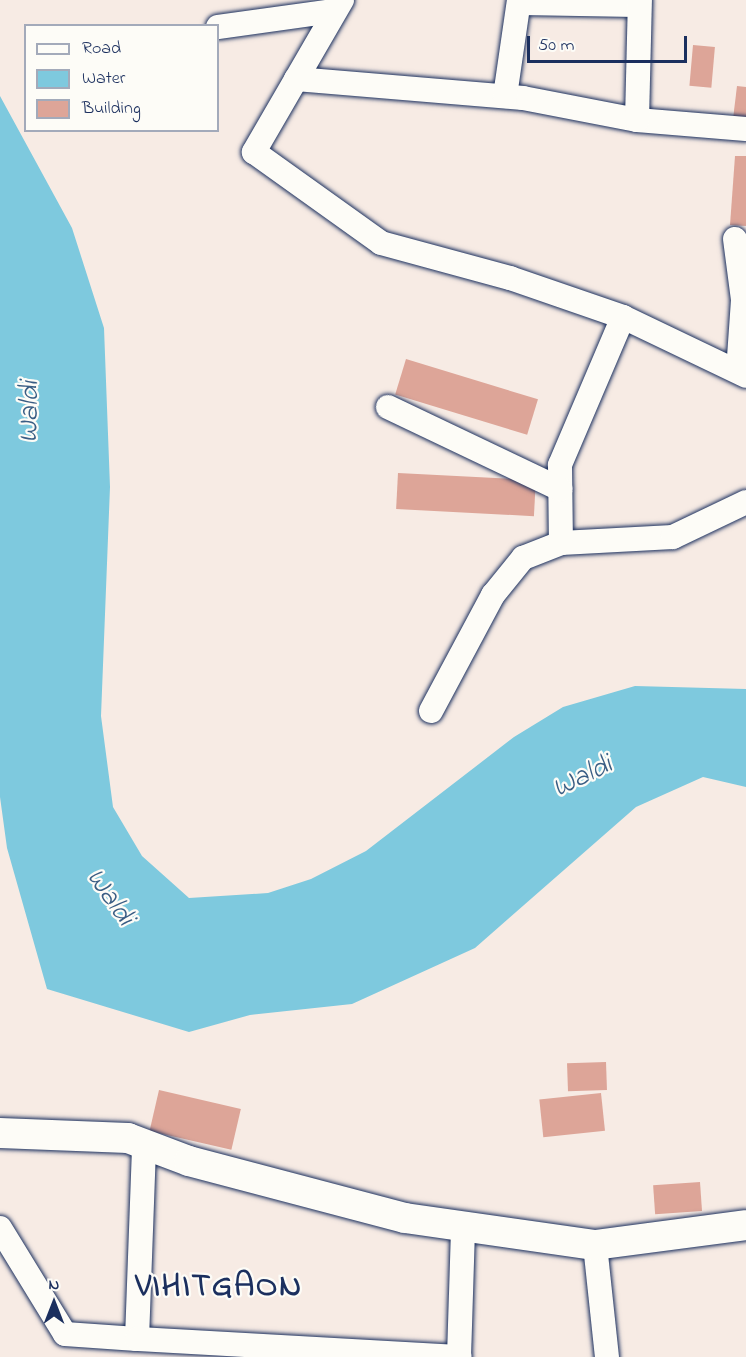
<!DOCTYPE html>
<style>
body{margin:0}
#map{position:relative;width:746px;height:1357px;overflow:hidden;background:#f7ebe4;font-family:"Indie Flower",sans-serif}
div>[style]{position:absolute}
[style*='--x']{left:calc(var(--x)*1px);top:calc(var(--y)*1px);width:calc(var(--w)*1px);rotate:calc(var(--a)*1deg)}
.water>*{inset:0;background:#7ec9de}
.building>*{inset:0;background:#dda598;transform-origin:0 0}
.roads{filter:drop-shadow(0 0 2px #1b2f5e) drop-shadow(0 0 2px #1b2f5e)}
.minor>*{height:24px;margin:-12px;padding:0 12px;transform-origin:12px;border-radius:12px;background:#fdfcf7}
.tertiary>*{height:30px;margin:-15px;padding:0 15px;transform-origin:15px;border-radius:15px;background:#fdfcf7}
span{translate:-50% -50%;white-space:nowrap;text-align:center;line-height:1.15;-webkit-text-stroke:4.5px #fdfcf7;paint-order:stroke}
.water-label{font-size:28px;color:#395d84;font-style:italic}
.district-label{font-size:33px;color:#1b2f5e;font-weight:700;letter-spacing:1.5px}
.legend{position:absolute;left:24px;top:24px;width:195px;height:108px;box-sizing:border-box;background:#fdfcf7;border:2px solid #a3aaba;margin:0;padding:8px 10px;list-style:none;font-size:18px;color:#1b2f5e}
.legend li{display:flex;align-items:center;gap:12px;height:30px}
.legend b{width:30px;border:2px solid #a3aaba}
.north{position:absolute;left:24px;top:1273px;width:60px;height:60px;-webkit-text-stroke:4px #fdfcf7;paint-order:stroke;rotate:0deg;font-size:16px;font-weight:700;line-height:24px;text-align:center;color:#1b2f5e}
.north::after{content:'';display:block;margin:auto;width:21px;height:27px;background:#1b2f5e;clip-path:polygon(50% 0,100% 100%,50% 72%,0 100%)}
.scale{position:absolute;left:527px;top:36px;width:160px;height:27px;box-sizing:border-box;border:3px solid #1b2f5e;border-top:0;padding-left:8px;font-size:18px;line-height:21px;white-space:nowrap;color:#1b2f5e;-webkit-text-stroke:4px #fdfcf7;paint-order:stroke}
</style>
<div id="map">
<div class="water">
<div style="clip-path:polygon(0 96px,72px 228px,104px 328px,110px 487px,101px 716px,113px 807px,142px 856px,189px 898px,268px 893px,311px 879px,366px 851px,514px 737px,563px 707px,635px 686px,746px 689px,746px 787px,703px 777px,636px 807px,475px 948px,352px 1004px,250px 1015px,189px 1032px,47px 989px,7px 848px,0 797px)"></div>
</div>
<div class="building">
<div style="left:693px;top:45px;width:22px;height:41px;rotate:5deg"></div>
<div style="clip-path:polygon(737px 86px,746px 87px,746px 121px,733px 119px)"></div>
<div style="clip-path:polygon(735px 156px,746px 156px,746px 226px,730px 225px)"></div>
<div style="left:406px;top:359px;width:138px;height:37px;rotate:17deg"></div>
<div style="left:398px;top:473px;width:138px;height:36px;rotate:3deg"></div>
<div style="left:606px;top:1062px;width:28px;height:39px;rotate:88deg"></div>
<div style="left:159px;top:1090px;width:84px;height:42px;rotate:13deg"></div>
<div style="left:601px;top:1093px;width:38px;height:62px;rotate:84deg"></div>
<div style="left:700px;top:1182px;width:29px;height:47px;rotate:86deg"></div>
</div>
<div class="roads">
<div class="minor">
<div style="--x:342;--y:0;--w:176;--a:120.1"></div>
<div style="--x:254;--y:152;--w:156;--a:35.6"></div>
<div style="--x:381;--y:243;--w:134;--a:15.2"></div>
<div style="--x:510;--y:278;--w:120;--a:19"></div>
<div style="--x:623;--y:317;--w:161;--a:113.1"></div>
<div style="--x:560;--y:465;--w:78;--a:89.3"></div>
<div style="--x:561;--y:543;--w:112;--a:-3.1"></div>
<div style="--x:673;--y:537;--w:81;--a:-25.6"></div>
<div style="--x:519;--y:3;--w:120;--a:1"></div>
<div style="--x:218;--y:27;--w:117;--a:-7.9"></div>
<div style="--x:296;--y:79;--w:228;--a:4.8"></div>
<div style="--x:523;--y:98;--w:116;--a:10.9"></div>
<div style="--x:637;--y:120;--w:109;--a:4.7"></div>
<div style="--x:505;--y:96;--w:97;--a:-81.7"></div>
<div style="--x:637;--y:120;--w:120;--a:-88.6"></div>
<div style="--x:735;--y:239;--w:62;--a:82.5"></div>
<div style="--x:743;--y:300;--w:71;--a:94"></div>
<div style="--x:623;--y:317;--w:136;--a:25.6"></div>
<div style="--x:388;--y:407;--w:191;--a:25.5"></div>
<div style="--x:431;--y:711;--w:132;--a:-61.9"></div>
<div style="--x:493;--y:595;--w:48;--a:-51"></div>
<div style="--x:523;--y:558;--w:41;--a:-21.5"></div>
<div style="--x:0;--y:1228;--w:124;--a:58.5"></div>
<div style="--x:65;--y:1334;--w:72;--a:4"></div>
<div style="--x:137;--y:1339;--w:195;--a:-87.9"></div>
<div style="--x:595;--y:1245;--w:113;--a:83.9"></div>
<div style="--x:137;--y:1339;--w:323;--a:3.2"></div>
<div style="--x:459;--y:1357;--w:130;--a:-88.2"></div>
</div>
<div class="tertiary">
<div style="--x:0;--y:1133;--w:128;--a:2.2"></div>
<div style="--x:128;--y:1138;--w:65;--a:20.7"></div>
<div style="--x:189;--y:1161;--w:223;--a:14.8"></div>
<div style="--x:405;--y:1218;--w:192;--a:8.1"></div>
<div style="--x:595;--y:1245;--w:152;--a:-7.5"></div>
</div>
</div>
<div class="water-label">
<span style="left:31px;top:412px;rotate:-89deg">Waldi</span>
<span style="left:583px;top:778px;rotate:-26deg">Waldi</span>
<span style="left:109px;top:898px;rotate:55deg">Waldi</span>
</div>
<div class="district-label">
<span style="left:219px;top:1288px">VIHITGAON</span>
</div>
<ul class="legend">
<li><b style="height:8px;background:#fdfcf7"></b>Road</li>
<li><b style="height:16px;background:#7ec9de"></b>Water</li>
<li><b style="height:16px;background:#dda598"></b>Building</li>
</ul>
<div class="north">N</div>
<div class="scale">50 m</div>
</div>
